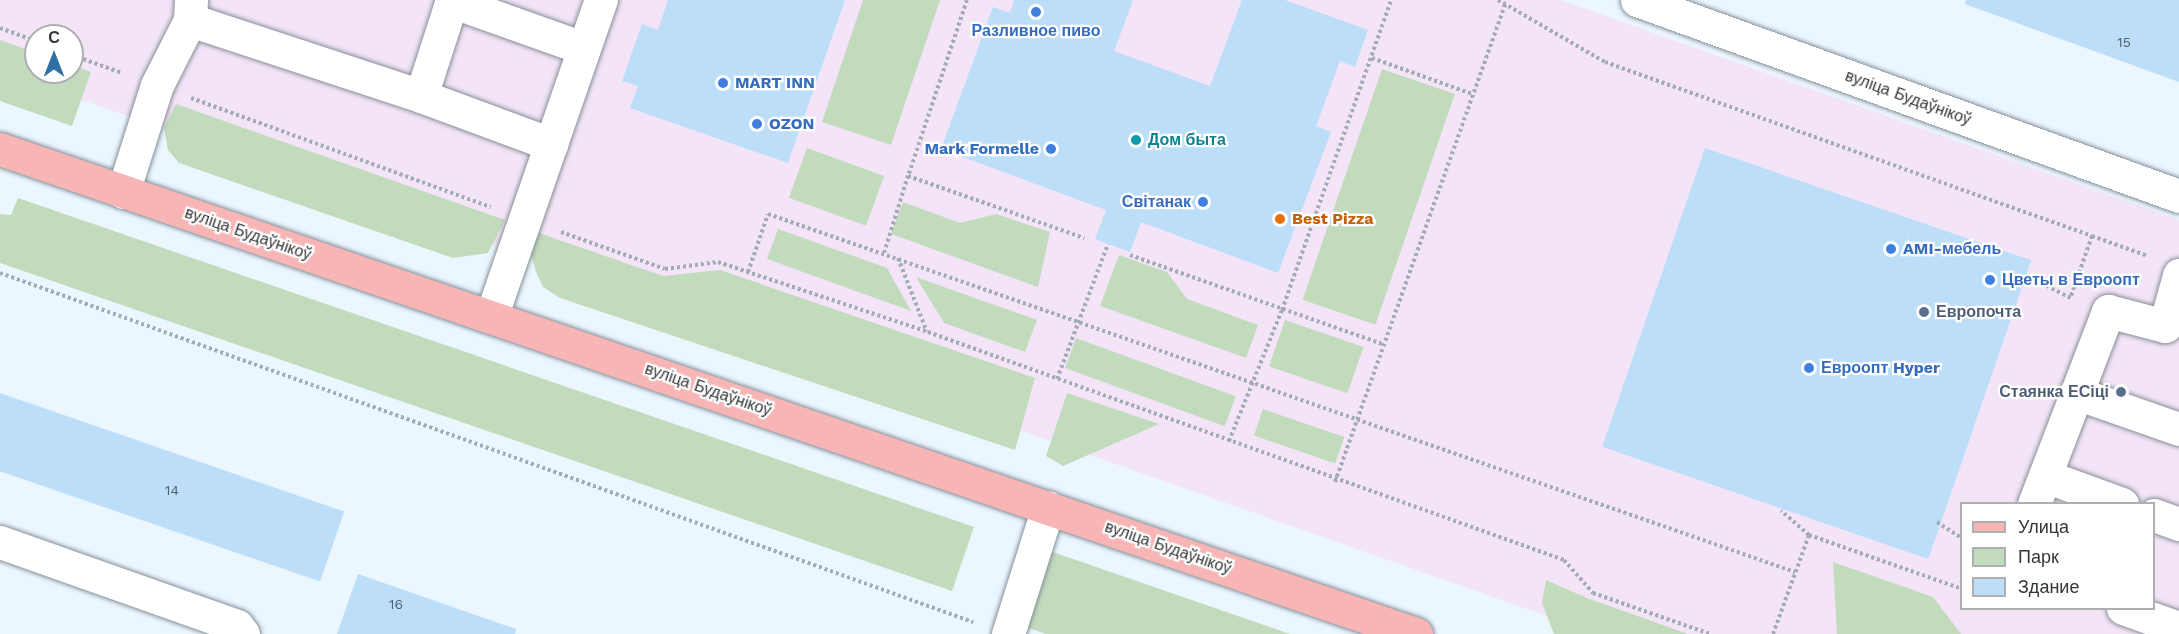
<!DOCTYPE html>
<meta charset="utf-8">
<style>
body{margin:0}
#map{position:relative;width:2179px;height:634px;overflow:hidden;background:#ebf6ff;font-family:"Work Sans",sans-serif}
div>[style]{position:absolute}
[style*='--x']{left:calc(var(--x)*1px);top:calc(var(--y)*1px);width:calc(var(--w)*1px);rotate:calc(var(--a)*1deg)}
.commercial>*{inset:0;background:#f3e4f7}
.green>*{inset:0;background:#c3dbbd;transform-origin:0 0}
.building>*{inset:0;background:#bcdef9;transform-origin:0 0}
.path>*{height:4px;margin-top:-2px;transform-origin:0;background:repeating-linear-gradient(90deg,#a4acb3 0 3px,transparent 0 6px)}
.roads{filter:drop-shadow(0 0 2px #869098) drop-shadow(0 0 2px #869098)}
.minor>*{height:33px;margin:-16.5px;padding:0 16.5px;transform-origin:16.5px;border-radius:16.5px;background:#fff}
.major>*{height:33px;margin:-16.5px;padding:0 16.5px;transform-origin:16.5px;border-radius:16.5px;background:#f7b6b5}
.dots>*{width:16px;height:16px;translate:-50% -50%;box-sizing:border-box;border:3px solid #fff;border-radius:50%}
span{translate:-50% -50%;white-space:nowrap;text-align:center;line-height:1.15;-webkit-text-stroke:4.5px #fff;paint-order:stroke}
.number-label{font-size:14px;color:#55616a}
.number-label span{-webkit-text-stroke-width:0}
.shop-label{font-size:16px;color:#366cbe;font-weight:700}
.left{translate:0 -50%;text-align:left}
.right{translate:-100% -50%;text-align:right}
.street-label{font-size:16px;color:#33373a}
.culture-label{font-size:16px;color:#0d838f;font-weight:700}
.food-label{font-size:16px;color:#c56008;font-weight:700}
.service-label{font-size:16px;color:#4e5e75;font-weight:700}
.legend{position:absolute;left:1960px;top:502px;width:195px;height:108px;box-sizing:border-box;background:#fff;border:2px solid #adafb0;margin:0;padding:8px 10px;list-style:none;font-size:18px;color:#33373a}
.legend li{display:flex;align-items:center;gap:12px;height:30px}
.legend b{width:30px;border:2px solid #adafb0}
.north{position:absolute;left:24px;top:24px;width:60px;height:60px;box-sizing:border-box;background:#fff;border:2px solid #adafb0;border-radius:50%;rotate:0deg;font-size:16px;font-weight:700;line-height:24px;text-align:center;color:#33373a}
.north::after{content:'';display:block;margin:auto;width:21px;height:27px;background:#2e6fa5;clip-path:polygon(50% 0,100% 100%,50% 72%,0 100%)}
</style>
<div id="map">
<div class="commercial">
<div style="clip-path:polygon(evenodd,0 0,1561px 0,2179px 220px,2179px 634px,1598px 634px,0 71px,0 0,36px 36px,72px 36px,72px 72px,36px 72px,36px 36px,0 0,1962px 504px,2154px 504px,2154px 608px,1962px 608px,1962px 504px)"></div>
</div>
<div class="green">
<div style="clip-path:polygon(863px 0,940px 0,891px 145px,822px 122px)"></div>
<div style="clip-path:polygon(0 40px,36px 53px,36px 72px,72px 72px,72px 65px,91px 72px,72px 126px,0 101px)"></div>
<div style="left:1382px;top:69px;width:77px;height:244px;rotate:19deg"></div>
<div style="clip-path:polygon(176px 104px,505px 220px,488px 253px,453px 258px,179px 163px,168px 150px,164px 128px)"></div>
<div style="left:807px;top:148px;width:82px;height:53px;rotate:20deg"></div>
<div style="clip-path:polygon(18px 198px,974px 527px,952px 591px,0 263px,0 214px,11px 215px)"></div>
<div style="clip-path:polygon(903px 202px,960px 223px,996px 214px,1050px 232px,1038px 287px,891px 234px)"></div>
<div style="clip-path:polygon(778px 229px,887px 268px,911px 311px,767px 259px)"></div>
<div style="clip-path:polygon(536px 232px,663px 276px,720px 270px,1035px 378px,1015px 450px,560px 298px,543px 287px,536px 272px,530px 251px)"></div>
<div style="clip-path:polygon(1119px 255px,1167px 272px,1187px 299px,1258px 325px,1246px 358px,1100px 306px)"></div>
<div style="clip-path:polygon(916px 277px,1037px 320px,1025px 352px,944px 323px)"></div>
<div style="left:1285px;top:320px;width:83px;height:49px;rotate:19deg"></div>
<div style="left:1076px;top:338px;width:170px;height:32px;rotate:20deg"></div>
<div style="clip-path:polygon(1067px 393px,1159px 424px,1063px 466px,1046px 456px)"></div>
<div style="left:1263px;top:409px;width:86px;height:28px;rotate:19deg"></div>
<div style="clip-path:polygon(1050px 551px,1290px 634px,1046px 634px,1023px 626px)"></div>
<div style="clip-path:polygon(1833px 562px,1933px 597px,1961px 634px,1837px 634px)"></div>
<div style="clip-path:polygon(1546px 580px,1587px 598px,1688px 634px,1554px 634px,1542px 603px)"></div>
</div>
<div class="building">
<div style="clip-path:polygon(668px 0,845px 0,788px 163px,630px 108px,638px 86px,622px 81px,642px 24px,658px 30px)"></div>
<div style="clip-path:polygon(1014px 0,1133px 0,1114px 51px,1210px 86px,1242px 0,1285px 0,1368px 30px,1355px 67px,1340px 61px,1316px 126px,1331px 132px,1278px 273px,1141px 222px,1130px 252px,1095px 239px,1106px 210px,941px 149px,993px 7px,1010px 13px)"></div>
<div style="clip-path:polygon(1966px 0,2179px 0,2179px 82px,1965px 4px)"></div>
<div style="left:1705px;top:148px;width:345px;height:316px;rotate:19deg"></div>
<div style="left:0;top:393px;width:364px;height:74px;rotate:19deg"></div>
<div style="clip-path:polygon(358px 574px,516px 629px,515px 634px,337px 634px)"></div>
</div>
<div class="path">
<div style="--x:967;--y:0;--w:186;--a:108.5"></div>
<div style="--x:908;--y:176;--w:187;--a:19.4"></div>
<div style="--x:1498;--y:0;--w:124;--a:30.1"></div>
<div style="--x:1605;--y:62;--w:517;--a:19.66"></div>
<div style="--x:2092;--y:236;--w:64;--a:109.3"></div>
<div style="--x:0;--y:28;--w:38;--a:20"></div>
<div style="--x:72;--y:55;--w:53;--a:19.8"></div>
<div style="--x:1372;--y:58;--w:106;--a:19.8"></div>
<div style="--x:191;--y:98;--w:319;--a:20"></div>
<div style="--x:561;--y:232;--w:110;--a:19.6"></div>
<div style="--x:665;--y:269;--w:53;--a:-7.5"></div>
<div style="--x:718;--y:262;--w:221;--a:18.4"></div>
<div style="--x:928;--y:332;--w:676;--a:19.72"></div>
<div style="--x:1564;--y:560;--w:44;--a:48.7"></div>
<div style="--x:1593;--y:593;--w:124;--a:19.3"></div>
<div style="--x:2092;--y:236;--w:59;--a:19.7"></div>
<div style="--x:884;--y:253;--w:81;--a:-72.7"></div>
<div style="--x:1130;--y:255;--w:268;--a:19.4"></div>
<div style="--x:898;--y:258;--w:79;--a:68.6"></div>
<div style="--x:748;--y:272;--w:61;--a:-71"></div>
<div style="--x:768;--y:214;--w:1088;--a:19.22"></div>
<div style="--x:0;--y:273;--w:1034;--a:19.73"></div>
<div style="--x:2025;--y:275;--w:54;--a:26.6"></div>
<div style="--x:1057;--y:379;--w:144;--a:-69.3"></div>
<div style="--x:1229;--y:441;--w:141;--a:-68"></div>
<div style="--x:1282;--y:310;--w:329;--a:-70.6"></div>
<div style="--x:1335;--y:482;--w:510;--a:-70.39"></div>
<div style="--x:1937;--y:522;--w:30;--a:33"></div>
<div style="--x:1809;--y:535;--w:162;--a:19.4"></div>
<div style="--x:1773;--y:634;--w:105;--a:-70"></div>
<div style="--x:1809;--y:535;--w:37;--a:-139"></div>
</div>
<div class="roads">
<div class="minor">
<div style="--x:1637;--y:0;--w:576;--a:19.88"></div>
<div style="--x:451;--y:1;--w:140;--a:19.6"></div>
<div style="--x:190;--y:20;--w:243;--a:18.2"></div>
<div style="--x:421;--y:96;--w:101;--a:-72.1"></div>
<div style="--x:421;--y:96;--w:139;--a:20.3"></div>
<div style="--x:123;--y:192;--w:112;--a:-72.4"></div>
<div style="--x:157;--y:85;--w:73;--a:-63.1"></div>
<div style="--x:190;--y:20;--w:20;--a:-87"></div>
<div style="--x:491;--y:317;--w:336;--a:-70.9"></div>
<div style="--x:2076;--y:393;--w:109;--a:19.3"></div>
<div style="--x:2045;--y:476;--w:82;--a:20"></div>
<div style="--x:2034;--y:504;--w:207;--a:-69"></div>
<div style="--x:2108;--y:311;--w:59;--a:14.7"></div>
<div style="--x:2165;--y:326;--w:53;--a:-74.6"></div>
<div style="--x:2154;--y:515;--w:27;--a:20"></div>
<div style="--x:0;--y:542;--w:251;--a:19.5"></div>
<div style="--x:237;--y:626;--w:10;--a:53"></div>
<div style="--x:2123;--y:608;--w:59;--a:19.7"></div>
<div style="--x:1008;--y:634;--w:133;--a:-72.5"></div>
</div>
<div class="major">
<div style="--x:0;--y:149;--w:1497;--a:18.91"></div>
</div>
</div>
<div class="dots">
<div style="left:1036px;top:12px;background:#3f7fe0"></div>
<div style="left:723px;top:83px;background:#3f7fe0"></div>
<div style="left:757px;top:124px;background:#3f7fe0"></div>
<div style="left:1136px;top:140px;background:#0f9aa8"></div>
<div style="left:1051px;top:149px;background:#3f7fe0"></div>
<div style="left:1203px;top:202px;background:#3f7fe0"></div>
<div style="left:1280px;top:219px;background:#e8710a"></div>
<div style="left:1891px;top:249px;background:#3f7fe0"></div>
<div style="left:1990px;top:280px;background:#3f7fe0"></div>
<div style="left:1924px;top:312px;background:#5c6f8a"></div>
<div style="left:1809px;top:368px;background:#3f7fe0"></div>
<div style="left:2121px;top:392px;background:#5c6f8a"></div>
</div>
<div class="number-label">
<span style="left:2124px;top:42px">15</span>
<span style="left:172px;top:490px">14</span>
<span style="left:396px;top:604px">16</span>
</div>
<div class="shop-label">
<span style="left:1036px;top:31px">Разливное пиво</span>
<span class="left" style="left:735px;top:83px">MART INN</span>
<span class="left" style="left:769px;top:124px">OZON</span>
<span class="right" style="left:1039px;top:149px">Mark Formelle</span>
<span class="right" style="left:1191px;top:202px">Світанак</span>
<span class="left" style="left:1903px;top:249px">AMI-мебель</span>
<span class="left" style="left:2002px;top:280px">Цветы в Евроопт</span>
<span class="left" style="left:1821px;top:368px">Евроопт Hyper</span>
</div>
<div class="street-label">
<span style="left:1908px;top:98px;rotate:20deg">вуліца Будаўнікоў</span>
<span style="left:248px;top:234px;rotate:19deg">вуліца Будаўнікоў</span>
<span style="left:708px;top:390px;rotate:19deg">вуліца Будаўнікоў</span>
<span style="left:1168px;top:548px;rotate:19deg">вуліца Будаўнікоў</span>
</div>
<div class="culture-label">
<span class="left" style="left:1148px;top:140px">Дом быта</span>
</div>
<div class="food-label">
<span class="left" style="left:1292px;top:219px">Best Pizza</span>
</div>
<div class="service-label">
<span class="left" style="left:1936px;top:312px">Европочта</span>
<span class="right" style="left:2109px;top:392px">Стаянка ЕСіці</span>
</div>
<ul class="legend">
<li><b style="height:8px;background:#f7b6b5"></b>Улица</li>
<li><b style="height:16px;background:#c3dbbd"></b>Парк</li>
<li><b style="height:16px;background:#bcdef9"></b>Здание</li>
</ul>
<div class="north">С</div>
</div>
